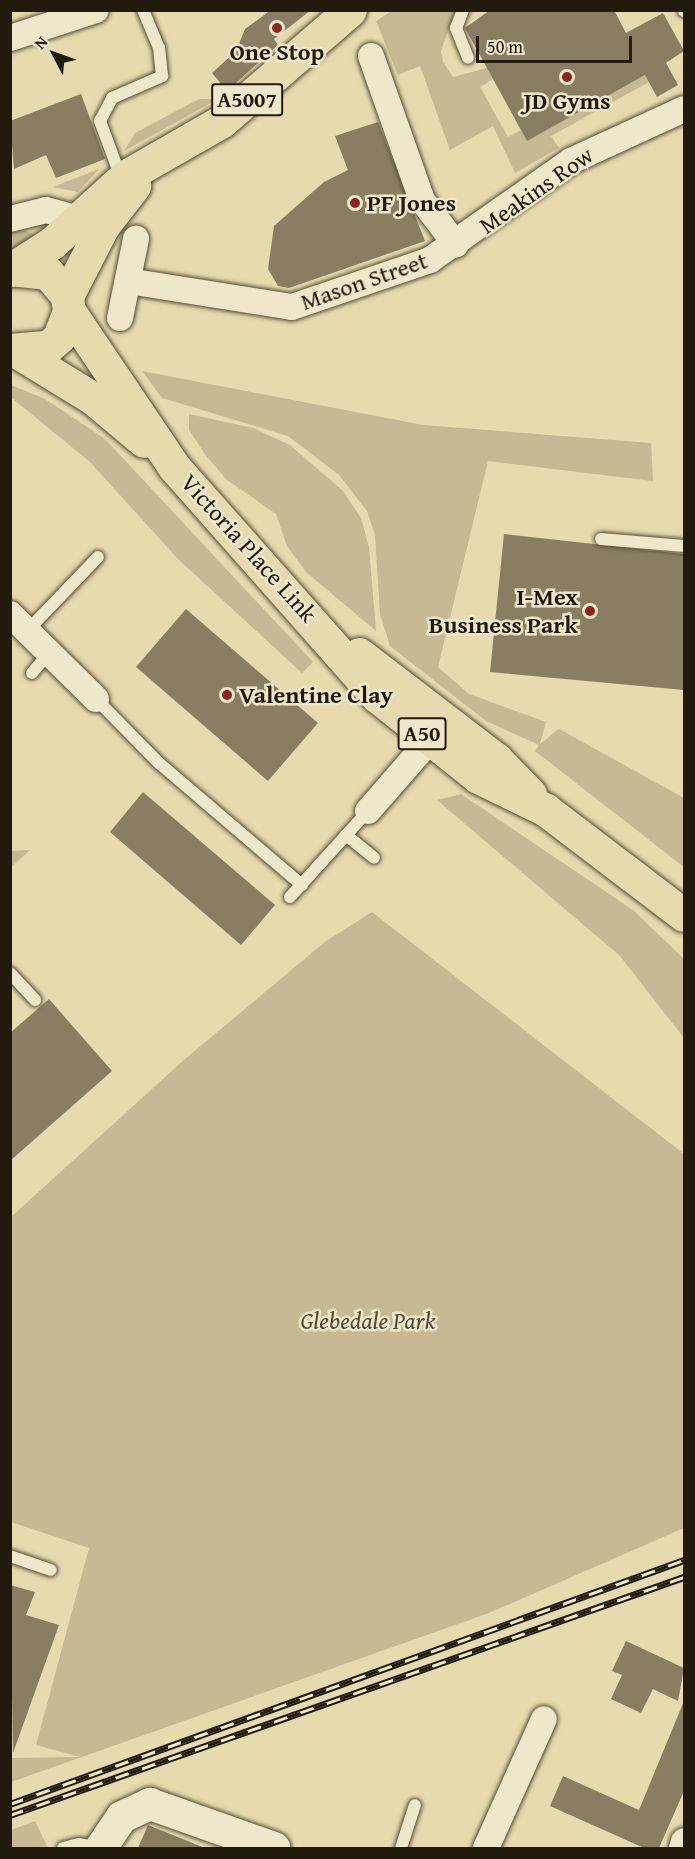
<!DOCTYPE html>
<html>
<head>
<meta charset="utf-8">
<style>
	body { margin:0 }
	#map { position:relative; width:695px; height:1859px; overflow:hidden; background:#e7daae; font-family:"Gentium Book Plus",serif }
	div>[style] { position:absolute }
	.green>* { inset:0; background:#c6b993 }
	.building>* { inset:0; background:#897e61 }
	.roads { filter:drop-shadow(0 0 2px #544a36) drop-shadow(0 0 2px #544a36) }
	.service>* { height:12px; margin:-6px; padding:0 6px; transform-origin:6px; border-radius:6px; background:#efe7ca }
	.minor>* { height:26px; margin:-13px; padding:0 13px; transform-origin:13px; border-radius:13px; background:#efe7ca }
	.tertiary>* { height:32px; margin:-16px; padding:0 16px; transform-origin:16px; border-radius:16px; background:#efe7ca }
	.primary>* { height:33px; margin:-16.5px; padding:0 16.5px; transform-origin:16.5px; border-radius:16.5px; background:#e7daae }
	.rail>* { height:7px; margin-top:-3.5px; transform-origin:0; background:repeating-linear-gradient(90deg,#efe7ca 0 14px,#231a0e 0 28px); box-sizing:border-box; border-block:2px solid #231a0e }
	.dots>* { width:16px; height:16px; translate:-50% -50%; box-sizing:border-box; border:3px solid #efe7ca; border-radius:50% }
	span { translate:-50% -50%; white-space:nowrap; text-align:center; line-height:1.15; -webkit-text-stroke:5px #efe7ca; paint-order:stroke }
	.shield-label span { padding:2px 4px; background:#efe7ca; border:2px solid; border-radius:4px; -webkit-text-stroke-width:0 }
	.shield-label { font-size:22px; color:#231a0e; font-weight:700 }
	.poi-label { font-size:24px; color:#231a0e; font-weight:700 }
	.left { translate:0 -50%; text-align:left }
	.right { translate:-100% -50%; text-align:right }
	.street-label { font-size:24px; color:#231a0e }
	.park-label { font-size:24px; color:#544a36; font-style:italic }
	.frame { position:absolute; inset:0; border:12px solid #231a0e; pointer-events:none }
	.north { position:absolute; left:24px; top:24px; width:60px; height:60px; -webkit-text-stroke:4px #efe7ca; paint-order:stroke; rotate:311deg; font-size:16px; font-weight:700; line-height:24px; text-align:center; color:#231a0e }
	.north::after { content:''; display:block; margin:auto; width:21px; height:27px; background:#231a0e; clip-path:polygon(50% 0,100% 100%,50% 72%,0 100%) }
	.scale { position:absolute; left:476px; top:36px; width:156px; height:27px; box-sizing:border-box; border:3px solid #231a0e; border-top:0; padding-left:8px; font-size:18px; line-height:21px; white-space:nowrap; color:#231a0e; -webkit-text-stroke:4px #efe7ca; paint-order:stroke }
</style>
</head>
<body>
<div id="map">
	<div class="green">
		<i style="clip-path:polygon(392px 11px,455px 11px,441px 51px,443px 62px,453px 77px,487px 68px,493px 79px,480px 87px,508px 137px,521px 130px,527px 140px,645px 75px,649px 82px,551px 136px,559px 148px,515px 173px,493px 126px,450px 150px,420px 66px,398px 75px,376px 21px)"></i>
		<i style="clip-path:polygon(199px 99px,218px 99px,124px 151px,135px 133px)"></i>
		<i style="clip-path:polygon(99px 169px,78px 192px,53px 187px)"></i>
		<i style="clip-path:polygon(19px 228px,44px 239px,11px 256px,11px 232px)"></i>
		<i style="clip-path:polygon(142px 371px,423px 425px,651px 443px,653px 481px,488px 461px,438px 667px,469px 694px,546px 722px,540px 744px,559px 729px,684px 798px,684px 867px,535px 751px,539px 745px,486px 721px,390px 646px,380px 614px,375px 535px,367px 511px,339px 475px,288px 436px,162px 398px)"></i>
		<i style="clip-path:polygon(11px 385px,45px 399px,105px 439px,313px 662px,302px 673px,178px 559px,90px 462px,12px 398px)"></i>
		<i style="clip-path:polygon(189px 414px,253px 428px,290px 445px,343px 491px,361px 518px,369px 547px,376px 631px,306px 572px,287px 546px,276px 514px,227px 480px,207px 457px,189px 430px)"></i>
		<i style="clip-path:polygon(461px 794px,633px 910px,684px 959px,684px 1038px,620px 956px,437px 800px)"></i>
		<i style="clip-path:polygon(30px 850px,16px 863px,11px 867px,11px 851px)"></i>
		<i style="clip-path:polygon(372px 912px,684px 1154px,684px 1528px,489px 1613px,11px 1782px,11px 1758px,80px 1757px,36px 1745px,89px 1548px,11px 1522px,11px 1217px,185px 1059px,326px 941px)"></i>
		<i style="clip-path:polygon(35px 1821px,48px 1848px,11px 1848px,11px 1830px)"></i>
	</div>
	<div class="building">
		<i style="clip-path:polygon(271px 10px,311px 10px,274px 39px,278px 45px,227px 91px,212px 73px,236px 51px,245px 29px)"></i>
		<i style="clip-path:polygon(490px 10px,614px 10px,626px 33px,663px 13px,684px 51px,666px 63px,678px 85px,657px 97px,645px 75px,527px 141px,465px 28px)"></i>
		<i style="clip-path:polygon(81px 94px,105px 159px,56px 178px,46px 155px,14px 169px,10px 121px)"></i>
		<i style="clip-path:polygon(378px 122px,425px 241px,289px 288px,278px 286px,268px 269px,274px 226px,324px 182px,348px 170px,335px 136px)"></i>
		<i style="clip-path:polygon(504px 534px,684px 554px,684px 690px,490px 672px)"></i>
		<i style="clip-path:polygon(186px 609px,318px 723px,268px 781px,136px 667px)"></i>
		<i style="clip-path:polygon(143px 792px,275px 905px,241px 945px,110px 832px)"></i>
		<i style="clip-path:polygon(49px 999px,112px 1071px,10px 1161px,10px 1033px)"></i>
		<i style="clip-path:polygon(10px 1585px,35px 1592px,26px 1615px,59px 1625px,13px 1753px)"></i>
		<i style="clip-path:polygon(626px 1641px,684px 1668px,678px 1701px,653px 1689px,641px 1713px,611px 1699px,622px 1675px,612px 1671px)"></i>
		<i style="clip-path:polygon(684px 1701px,684px 1791px,659px 1848px,644px 1848px,550px 1806px,563px 1776px,639px 1810px)"></i>
		<i style="clip-path:polygon(148px 1825px,205px 1848px,138px 1848px)"></i>
	</div>
	<div class="roads">
		<div class="service">
			<i style="left:463px;top:10px;width:19px;rotate:111deg"></i>
			<i style="left:456px;top:28px;width:32px;rotate:68deg"></i>
			<i style="left:684px;top:10px;width:1px;rotate:90deg"></i>
			<i style="left:121px;top:178px;width:61px;rotate:-110.2deg"></i>
			<i style="left:100px;top:121px;width:26px;rotate:-62deg"></i>
			<i style="left:112px;top:98px;width:55px;rotate:-23.7deg"></i>
			<i style="left:162px;top:76px;width:28px;rotate:-96deg"></i>
			<i style="left:159px;top:48px;width:41px;rotate:-112.8deg"></i>
			<i style="left:601px;top:539px;width:83px;rotate:4.8deg"></i>
			<i style="left:28px;top:630px;width:101px;rotate:-46.2deg"></i>
			<i style="left:32px;top:673px;width:26px;rotate:-50deg"></i>
			<i style="left:96px;top:699px;width:90px;rotate:45.5deg"></i>
			<i style="left:159px;top:763px;width:188px;rotate:40.5deg"></i>
			<i style="left:346px;top:835px;width:36px;rotate:39deg"></i>
			<i style="left:290px;top:897px;width:116px;rotate:-47.8deg"></i>
			<i style="left:10px;top:973px;width:37px;rotate:47deg"></i>
			<i style="left:10px;top:1556px;width:43px;rotate:18.9deg"></i>
			<i style="left:63px;top:1848px;width:16px;rotate:-14deg"></i>
			<i style="left:79px;top:1844px;width:20px;rotate:11deg"></i>
			<i style="left:401px;top:1848px;width:45px;rotate:-72deg"></i>
		</div>
		<div class="minor">
			<i style="left:10px;top:38px;width:90px;rotate:-18deg"></i>
			<i style="left:371px;top:56px;width:153px;rotate:70.5deg"></i>
			<i style="left:422px;top:200px;width:56px;rotate:52.9deg"></i>
			<i style="left:10px;top:219px;width:37px;rotate:-14deg"></i>
			<i style="left:46px;top:210px;width:31px;rotate:15deg"></i>
			<i style="left:128px;top:281px;width:166px;rotate:9deg"></i>
			<i style="left:292px;top:307px;width:146px;rotate:-18.8deg"></i>
			<i style="left:430px;top:260px;width:172px;rotate:-35.1deg"></i>
			<i style="left:571px;top:161px;width:124px;rotate:-24.7deg"></i>
			<i style="left:120px;top:318px;width:81px;rotate:-78.6deg"></i>
			<i style="left:10px;top:614px;width:121px;rotate:44.7deg"></i>
			<i style="left:368px;top:811px;width:94px;rotate:-48.9deg"></i>
			<i style="left:486px;top:1848px;width:141px;rotate:-65.8deg"></i>
			<i style="left:682px;top:1848px;width:7px;rotate:-74deg"></i>
		</div>
		<div class="tertiary">
			<i style="left:101px;top:1848px;width:37px;rotate:-56deg"></i>
			<i style="left:122px;top:1817px;width:31px;rotate:-25deg"></i>
			<i style="left:150px;top:1804px;width:132px;rotate:19.5deg"></i>
		</div>
		<div class="primary">
			<i style="left:10px;top:270px;width:50px;rotate:-32.7deg"></i>
			<i style="left:52px;top:243px;width:100px;rotate:-42.2deg"></i>
			<i style="left:126px;top:176px;width:111px;rotate:-29.8deg"></i>
			<i style="left:222px;top:121px;width:169px;rotate:-40.9deg"></i>
			<i style="left:67px;top:296px;width:79px;rotate:-62.8deg"></i>
			<i style="left:103px;top:226px;width:51px;rotate:-52.2deg"></i>
			<i style="left:69px;top:311px;width:189px;rotate:56deg"></i>
			<i style="left:175px;top:468px;width:305px;rotate:48.5deg"></i>
			<i style="left:377px;top:696px;width:129px;rotate:38.7deg"></i>
			<i style="left:478px;top:777px;width:76px;rotate:25.9deg"></i>
			<i style="left:546px;top:810px;width:173px;rotate:37.3deg"></i>
			<i style="left:10px;top:350px;width:38px;rotate:-5deg"></i>
			<i style="left:48px;top:347px;width:15px;rotate:-42deg"></i>
			<i style="left:59px;top:337px;width:28px;rotate:-69deg"></i>
			<i style="left:69px;top:311px;width:15px;rotate:-98deg"></i>
			<i style="left:67px;top:296px;width:30px;rotate:-130deg"></i>
			<i style="left:48px;top:273px;width:36px;rotate:-174deg"></i>
			<i style="left:19px;top:353px;width:88px;rotate:31.5deg"></i>
			<i style="left:94px;top:399px;width:65px;rotate:40deg"></i>
			<i style="left:359px;top:654px;width:173px;rotate:37.5deg"></i>
			<i style="left:496px;top:759px;width:49px;rotate:45.8deg"></i>
		</div>
	</div>
	<div class="rail">
		<i style="left:10px;top:1804px;width:717px;rotate:-19.9deg"></i>
		<i style="left:10px;top:1815px;width:715px;rotate:-19.45deg"></i>
	</div>
	<div class="dots">
		<i style="left:277px;top:28px;background:#8f2418"></i>
		<i style="left:567px;top:77px;background:#8f2418"></i>
		<i style="left:355px;top:203px;background:#8f2418"></i>
		<i style="left:590px;top:611px;background:#8f2418"></i>
		<i style="left:227px;top:695px;background:#8f2418"></i>
	</div>
	<div class="shield-label">
		<span style="left:247px;top:100px">A5007</span>
		<span style="left:422px;top:734px">A50</span>
	</div>
	<div class="poi-label">
		<span style="left:277px;top:52px">One Stop</span>
		<span style="left:567px;top:101px">JD Gyms</span>
		<span class="left" style="left:367px;top:203px">PF Jones</span>
		<span class="right" style="left:578px;top:611px">I-Mex<br>Business Park</span>
		<span class="left" style="left:239px;top:695px">Valentine Clay</span>
	</div>
	<div class="street-label">
		<span style="left:536px;top:190px;rotate:-35deg">Meakins Row</span>
		<span style="left:364px;top:281px;rotate:-19deg">Mason Street</span>
		<span style="left:249px;top:548px;rotate:48deg">Victoria Place Link</span>
	</div>
	<div class="park-label">
		<span style="left:368px;top:1321px">Glebedale Park</span>
	</div>
	<div class="frame"></div>
	<div class="north">N</div>
	<div class="scale">50 m</div>
</div>
</body>
</html>
